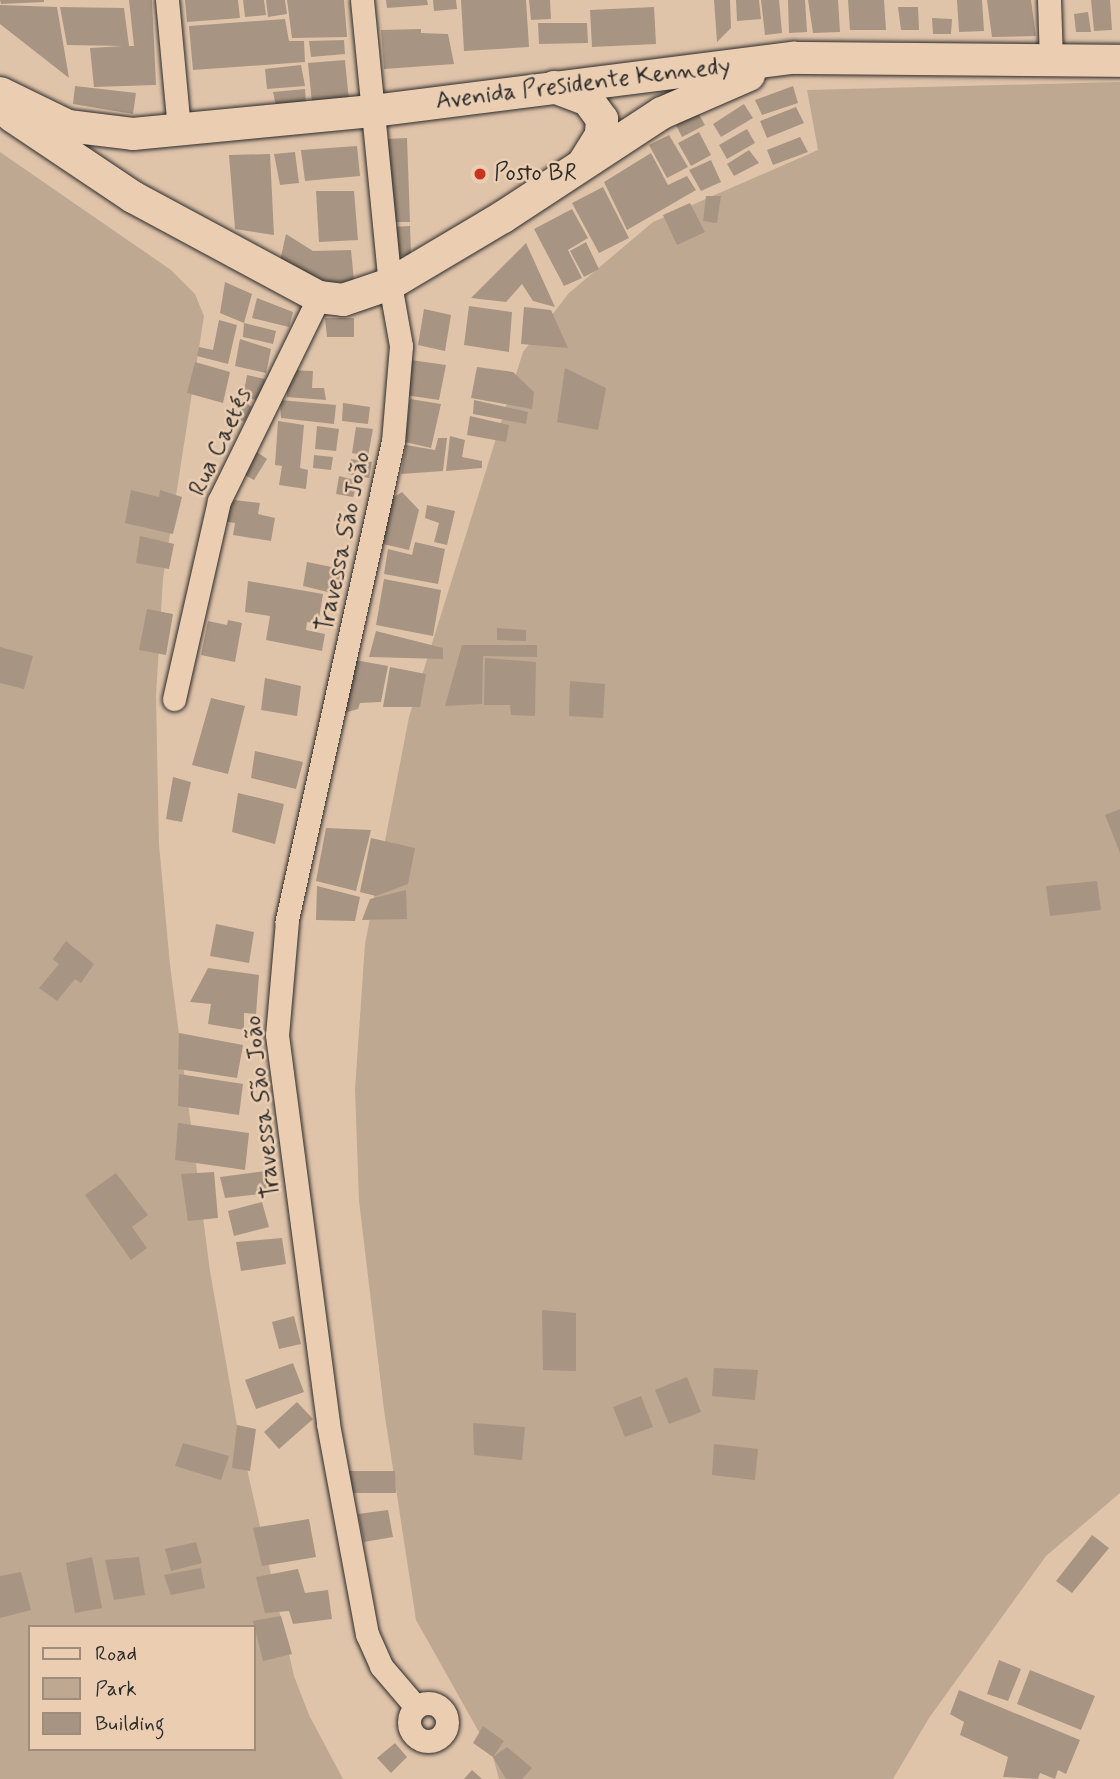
<!DOCTYPE html>
<html>
<head>
<meta charset="utf-8">
<style>
	body { margin:0 }
	#map { position:relative; width:1120px; height:1779px; overflow:hidden; background:#e0c4aa; font-family:Mynerve,sans-serif }
	div>[style] { position:absolute }
	.green>* { inset:0; background:#bea892 }
	.building>* { inset:0; background:#a89482 }
	.roads { filter:drop-shadow(0 0 2px #2b2b2b) drop-shadow(0 0 2px #2b2b2b) }
	.minor>* { height:23px; margin:-11.5px; padding:0 11.5px; transform-origin:11.5px; border-radius:11.5px; background:#ebceb2 }
	.minor>.ring { margin:-11.5px; padding:0; box-sizing:content-box; background:none; border:23px solid #ebceb2; border-radius:50% }
	.secondary>* { height:32px; margin:-16px; padding:0 16px; transform-origin:16px; border-radius:16px; background:#ebceb2 }
	.dots>* { width:19px; height:19px; translate:-50% -50%; box-sizing:border-box; border:4px solid #ebceb2; border-radius:50% }
	span { translate:-50% -50%; white-space:nowrap; text-align:center; line-height:1.15; -webkit-text-stroke:5px #ebceb2; paint-order:stroke }
	.street-label { font-size:24px; color:#2b2b2b }
	.poi-label { font-size:24px; color:#2b2b2b }
	.left { translate:0 -50%; text-align:left }
	.legend { position:absolute; left:28px; top:1625px; width:228px; height:126px; box-sizing:border-box; background:#ebceb2; border:2px solid #9e8d7c; margin:0; padding:9px 12px; list-style:none; font-size:21px; color:#2b2b2b }
	.legend li { display:flex; align-items:center; gap:14px; height:35px }
	.legend b { width:35px; border:2px solid #9e8d7c }
</style>
</head>
<body>
<div id="map">
	<div class="green">
		<i style="clip-path:polygon(1120px 82px,1120px 1493px,1046px 1556px,929px 1718px,893px 1779px,499px 1779px,493px 1757px,416px 1620px,384px 1410px,359px 1201px,355px 1089px,365px 944px,409px 717px,523px 352px,569px 293px,653px 222px,818px 150px,807px 90px)"></i>
		<i style="clip-path:polygon(evenodd,0 152px,171px 270px,195px 294px,204px 316px,163px 579px,156px 696px,159px 844px,170px 965px,210px 1271px,237px 1425px,294px 1676px,309px 1715px,343px 1779px,0 1779px,0 152px,30px 1627px,254px 1627px,254px 1749px,30px 1749px,30px 1627px)"></i>
	</div>
	<div class="building">
		<i style="clip-path:polygon(0 0,44px 0,44px 2px,1px 4px)"></i>
		<i style="clip-path:polygon(129px 0,152px 0,156px 85px,94px 87px,90px 48px,123px 46px,67px 45px,60px 7px,124px 8px,129px 46px,134px 46px)"></i>
		<i style="clip-path:polygon(185px 0,238px 0,240px 18px,187px 22px)"></i>
		<i style="clip-path:polygon(243px 0,264px 0,266px 15px,245px 17px)"></i>
		<i style="clip-path:polygon(266px 0,285px 0,287px 14px,268px 17px)"></i>
		<i style="clip-path:polygon(287px 0,344px 0,347px 37px,292px 38px)"></i>
		<i style="clip-path:polygon(386px 0,427px 0,428px 5px,387px 8px)"></i>
		<i style="clip-path:polygon(433px 0,456px 0,457px 9px,434px 11px)"></i>
		<i style="clip-path:polygon(461px 0,526px 0,529px 47px,464px 51px)"></i>
		<i style="clip-path:polygon(529px 0,550px 0,551px 19px,531px 20px)"></i>
		<i style="clip-path:polygon(714px 0,730px 0,731px 28px,717px 42px)"></i>
		<i style="clip-path:polygon(736px 0,759px 0,761px 19px,737px 21px)"></i>
		<i style="clip-path:polygon(761px 0,779px 0,782px 33px,765px 35px)"></i>
		<i style="clip-path:polygon(788px 0,805px 0,807px 32px,789px 33px)"></i>
		<i style="clip-path:polygon(808px 0,838px 0,840px 32px,813px 33px)"></i>
		<i style="clip-path:polygon(848px 0,884px 0,886px 30px,850px 30px)"></i>
		<i style="clip-path:polygon(957px 0,982px 0,984px 31px,959px 32px)"></i>
		<i style="clip-path:polygon(987px 0,1031px 0,1036px 36px,992px 37px)"></i>
		<i style="clip-path:polygon(1091px 0,1110px 0,1112px 30px,1094px 31px)"></i>
		<i style="clip-path:polygon(0 5px,57px 7px,69px 78px,0 24px)"></i>
		<i style="clip-path:polygon(654px 7px,656px 44px,592px 47px,590px 10px)"></i>
		<i style="clip-path:polygon(898px 7px,918px 7px,919px 30px,901px 30px)"></i>
		<i style="clip-path:polygon(1088px 12px,1091px 32px,1076px 32px,1074px 14px)"></i>
		<i style="clip-path:polygon(932px 18px,952px 19px,951px 34px,933px 34px)"></i>
		<i style="clip-path:polygon(285px 19px,289px 41px,304px 41px,305px 62px,193px 70px,189px 26px)"></i>
		<i style="clip-path:polygon(538px 23px,587px 23px,588px 43px,539px 44px)"></i>
		<i style="clip-path:polygon(421px 29px,421px 33px,448px 34px,454px 64px,384px 69px,381px 30px)"></i>
		<i style="clip-path:polygon(344px 40px,345px 54px,311px 57px,309px 41px)"></i>
		<i style="clip-path:polygon(345px 60px,349px 101px,312px 103px,308px 63px)"></i>
		<i style="clip-path:polygon(301px 65px,305px 86px,267px 89px,265px 69px)"></i>
		<i style="clip-path:polygon(75px 86px,136px 93px,133px 114px,73px 104px)"></i>
		<i style="clip-path:polygon(793px 86px,798px 103px,762px 115px,755px 100px)"></i>
		<i style="clip-path:polygon(305px 89px,306px 103px,276px 106px,273px 92px)"></i>
		<i style="clip-path:polygon(744px 104px,753px 118px,721px 137px,713px 124px)"></i>
		<i style="clip-path:polygon(796px 107px,804px 123px,767px 138px,760px 121px)"></i>
		<i style="clip-path:polygon(698px 113px,705px 125px,682px 137px,676px 125px)"></i>
		<i style="clip-path:polygon(747px 129px,755px 143px,727px 159px,719px 145px)"></i>
		<i style="clip-path:polygon(699px 132px,711px 155px,691px 166px,678px 143px)"></i>
		<i style="clip-path:polygon(669px 135px,688px 167px,667px 178px,649px 145px)"></i>
		<i style="clip-path:polygon(800px 137px,808px 152px,773px 165px,767px 150px)"></i>
		<i style="clip-path:polygon(407px 138px,410px 222px,389px 222px,386px 139px)"></i>
		<i style="clip-path:polygon(357px 146px,360px 176px,305px 181px,301px 150px)"></i>
		<i style="clip-path:polygon(749px 150px,759px 163px,734px 176px,727px 164px)"></i>
		<i style="clip-path:polygon(295px 152px,299px 183px,280px 185px,274px 154px)"></i>
		<i style="clip-path:polygon(651px 153px,668px 185px,687px 176px,696px 190px,627px 230px,604px 182px)"></i>
		<i style="clip-path:polygon(270px 154px,274px 235px,235px 229px,229px 155px)"></i>
		<i style="clip-path:polygon(711px 160px,721px 182px,701px 191px,689px 170px)"></i>
		<i style="clip-path:polygon(603px 187px,629px 238px,599px 253px,572px 203px)"></i>
		<i style="clip-path:polygon(316px 191px,354px 191px,358px 240px,319px 242px)"></i>
		<i style="clip-path:polygon(706px 196px,721px 196px,717px 223px,703px 221px)"></i>
		<i style="clip-path:polygon(690px 203px,705px 232px,677px 245px,663px 215px)"></i>
		<i style="clip-path:polygon(572px 209px,588px 238px,568px 250px,582px 278px,564px 286px,534px 229px)"></i>
		<i style="clip-path:polygon(410px 226px,411px 255px,395px 256px,391px 227px)"></i>
		<i style="clip-path:polygon(286px 234px,313px 251px,351px 250px,354px 281px,313px 285px,280px 261px)"></i>
		<i style="clip-path:polygon(586px 242px,599px 269px,584px 277px,570px 251px)"></i>
		<i style="clip-path:polygon(526px 243px,555px 307px,533px 301px,522px 284px,506px 302px,471px 298px)"></i>
		<i style="clip-path:polygon(225px 282px,252px 294px,244px 323px,220px 313px)"></i>
		<i style="clip-path:polygon(257px 298px,293px 312px,289px 327px,252px 318px)"></i>
		<i style="clip-path:polygon(469px 306px,512px 312px,509px 352px,464px 345px)"></i>
		<i style="clip-path:polygon(524px 307px,551px 310px,568px 348px,521px 344px)"></i>
		<i style="clip-path:polygon(424px 309px,451px 315px,445px 351px,418px 345px)"></i>
		<i style="clip-path:polygon(325px 318px,354px 318px,354px 337px,327px 337px)"></i>
		<i style="clip-path:polygon(219px 320px,237px 325px,228px 364px,197px 356px,199px 347px,213px 350px)"></i>
		<i style="clip-path:polygon(244px 323px,276px 331px,273px 344px,243px 337px)"></i>
		<i style="clip-path:polygon(240px 339px,271px 349px,266px 373px,235px 366px)"></i>
		<i style="clip-path:polygon(411px 360px,446px 365px,439px 400px,405px 395px)"></i>
		<i style="clip-path:polygon(195px 362px,230px 372px,223px 403px,187px 393px)"></i>
		<i style="clip-path:polygon(477px 367px,513px 372px,534px 392px,532px 409px,471px 398px)"></i>
		<i style="clip-path:polygon(565px 368px,606px 388px,598px 430px,557px 422px)"></i>
		<i style="clip-path:polygon(287px 370px,313px 371px,312px 388px,324px 388px,326px 400px,287px 397px)"></i>
		<i style="clip-path:polygon(247px 375px,265px 379px,260px 401px,243px 397px)"></i>
		<i style="clip-path:polygon(237px 398px,252px 407px,244px 422px,229px 413px)"></i>
		<i style="clip-path:polygon(410px 399px,441px 404px,431px 448px,405px 442px)"></i>
		<i style="clip-path:polygon(280px 400px,336px 405px,334px 424px,281px 418px)"></i>
		<i style="clip-path:polygon(474px 400px,528px 412px,526px 424px,473px 414px)"></i>
		<i style="clip-path:polygon(343px 403px,370px 407px,368px 424px,342px 421px)"></i>
		<i style="clip-path:polygon(470px 416px,509px 425px,506px 442px,467px 435px)"></i>
		<i style="clip-path:polygon(278px 421px,304px 425px,300px 468px,308px 470px,306px 489px,279px 485px,282px 466px,275px 465px)"></i>
		<i style="clip-path:polygon(317px 426px,339px 429px,336px 451px,315px 449px)"></i>
		<i style="clip-path:polygon(356px 427px,373px 429px,368px 456px,352px 453px)"></i>
		<i style="clip-path:polygon(450px 436px,465px 440px,462px 457px,482px 461px,482px 468px,446px 471px)"></i>
		<i style="clip-path:polygon(438px 438px,447px 438px,443px 471px,401px 474px,406px 445px,435px 450px)"></i>
		<i style="clip-path:polygon(254px 450px,267px 459px,254px 480px,241px 473px)"></i>
		<i style="clip-path:polygon(314px 455px,333px 457px,331px 470px,313px 468px)"></i>
		<i style="clip-path:polygon(351px 459px,372px 462px,369px 478px,348px 474px)"></i>
		<i style="clip-path:polygon(339px 476px,358px 481px,353px 497px,336px 494px)"></i>
		<i style="clip-path:polygon(131px 490px,159px 497px,160px 490px,182px 497px,173px 534px,125px 523px)"></i>
		<i style="clip-path:polygon(402px 492px,419px 510px,409px 550px,383px 544px,388px 501px)"></i>
		<i style="clip-path:polygon(225px 499px,260px 503px,258px 514px,275px 518px,271px 541px,233px 535px,235px 523px,222px 521px)"></i>
		<i style="clip-path:polygon(427px 505px,455px 511px,447px 545px,434px 542px,439px 523px,425px 518px)"></i>
		<i style="clip-path:polygon(140px 536px,174px 544px,169px 569px,136px 563px)"></i>
		<i style="clip-path:polygon(415px 542px,445px 549px,438px 584px,384px 574px,388px 549px,412px 555px)"></i>
		<i style="clip-path:polygon(307px 562px,342px 569px,336px 594px,303px 586px)"></i>
		<i style="clip-path:polygon(384px 579px,441px 590px,433px 636px,376px 625px)"></i>
		<i style="clip-path:polygon(248px 581px,323px 594px,318px 624px,307px 622px,306px 630px,325px 634px,322px 651px,266px 640px,270px 616px,245px 612px)"></i>
		<i style="clip-path:polygon(147px 609px,173px 614px,166px 655px,139px 650px)"></i>
		<i style="clip-path:polygon(228px 620px,242px 623px,235px 662px,201px 655px,208px 621px,227px 625px)"></i>
		<i style="clip-path:polygon(497px 628px,526px 630px,526px 641px,497px 640px)"></i>
		<i style="clip-path:polygon(376px 631px,443px 648px,443px 659px,369px 657px)"></i>
		<i style="clip-path:polygon(462px 645px,537px 645px,537px 657px,483px 656px,482px 704px,445px 706px)"></i>
		<i style="clip-path:polygon(0 647px,33px 656px,24px 689px,0 683px)"></i>
		<i style="clip-path:polygon(485px 658px,536px 662px,535px 716px,511px 715px,510px 705px,484px 705px)"></i>
		<i style="clip-path:polygon(355px 660px,388px 666px,381px 702px,360px 703px,358px 709px,344px 713px)"></i>
		<i style="clip-path:polygon(390px 667px,426px 674px,420px 707px,383px 707px)"></i>
		<i style="clip-path:polygon(265px 678px,301px 686px,297px 716px,261px 710px)"></i>
		<i style="clip-path:polygon(570px 681px,605px 684px,603px 718px,569px 716px)"></i>
		<i style="clip-path:polygon(211px 698px,245px 706px,228px 774px,192px 765px)"></i>
		<i style="clip-path:polygon(255px 751px,303px 762px,296px 789px,251px 778px)"></i>
		<i style="clip-path:polygon(173px 777px,191px 782px,182px 822px,166px 819px)"></i>
		<i style="clip-path:polygon(238px 793px,284px 804px,275px 844px,232px 832px)"></i>
		<i style="clip-path:polygon(1120px 809px,1120px 853px,1105px 815px)"></i>
		<i style="clip-path:polygon(326px 828px,371px 830px,356px 891px,316px 881px)"></i>
		<i style="clip-path:polygon(371px 838px,415px 848px,408px 884px,376px 896px,360px 892px)"></i>
		<i style="clip-path:polygon(1097px 881px,1101px 910px,1050px 916px,1046px 886px)"></i>
		<i style="clip-path:polygon(317px 886px,360px 897px,355px 921px,316px 920px)"></i>
		<i style="clip-path:polygon(406px 890px,407px 919px,362px 920px,370px 899px)"></i>
		<i style="clip-path:polygon(216px 924px,254px 932px,249px 963px,210px 956px)"></i>
		<i style="clip-path:polygon(66px 941px,94px 964px,81px 983px,75px 979px,57px 1001px,39px 988px,59px 964px,53px 959px)"></i>
		<i style="clip-path:polygon(208px 968px,259px 975px,256px 1014px,244px 1013px,244px 1030px,208px 1024px,211px 1004px,190px 1002px)"></i>
		<i style="clip-path:polygon(179px 1033px,243px 1045px,237px 1078px,178px 1069px)"></i>
		<i style="clip-path:polygon(179px 1074px,243px 1084px,239px 1115px,178px 1106px)"></i>
		<i style="clip-path:polygon(178px 1123px,249px 1133px,245px 1170px,175px 1160px)"></i>
		<i style="clip-path:polygon(266px 1171px,269px 1193px,225px 1198px,220px 1177px)"></i>
		<i style="clip-path:polygon(214px 1172px,218px 1218px,188px 1221px,181px 1174px)"></i>
		<i style="clip-path:polygon(116px 1173px,148px 1215px,132px 1227px,147px 1248px,131px 1260px,85px 1195px)"></i>
		<i style="clip-path:polygon(262px 1202px,269px 1227px,234px 1236px,228px 1211px)"></i>
		<i style="clip-path:polygon(282px 1238px,286px 1264px,241px 1271px,236px 1242px)"></i>
		<i style="clip-path:polygon(542px 1310px,576px 1313px,576px 1371px,543px 1370px)"></i>
		<i style="clip-path:polygon(294px 1316px,301px 1344px,279px 1349px,272px 1322px)"></i>
		<i style="clip-path:polygon(293px 1363px,304px 1392px,256px 1409px,245px 1380px)"></i>
		<i style="clip-path:polygon(714px 1368px,758px 1370px,755px 1400px,712px 1396px)"></i>
		<i style="clip-path:polygon(687px 1377px,701px 1412px,669px 1424px,655px 1390px)"></i>
		<i style="clip-path:polygon(641px 1396px,653px 1427px,625px 1437px,613px 1407px)"></i>
		<i style="clip-path:polygon(297px 1402px,313px 1419px,279px 1449px,264px 1432px)"></i>
		<i style="clip-path:polygon(473px 1423px,525px 1427px,522px 1460px,474px 1455px)"></i>
		<i style="clip-path:polygon(237px 1425px,256px 1429px,250px 1471px,232px 1468px)"></i>
		<i style="clip-path:polygon(183px 1443px,229px 1456px,221px 1480px,175px 1466px)"></i>
		<i style="clip-path:polygon(714px 1444px,758px 1449px,755px 1480px,712px 1475px)"></i>
		<i style="clip-path:polygon(348px 1471px,395px 1471px,396px 1493px,349px 1493px)"></i>
		<i style="clip-path:polygon(388px 1510px,393px 1537px,364px 1542px,358px 1514px)"></i>
		<i style="clip-path:polygon(309px 1519px,316px 1557px,262px 1566px,253px 1528px)"></i>
		<i style="clip-path:polygon(1092px 1535px,1109px 1548px,1072px 1593px,1056px 1581px)"></i>
		<i style="clip-path:polygon(196px 1542px,202px 1563px,171px 1571px,165px 1549px)"></i>
		<i style="clip-path:polygon(92px 1557px,102px 1608px,75px 1613px,66px 1563px)"></i>
		<i style="clip-path:polygon(139px 1557px,145px 1595px,114px 1600px,105px 1560px)"></i>
		<i style="clip-path:polygon(201px 1568px,205px 1588px,171px 1595px,164px 1575px)"></i>
		<i style="clip-path:polygon(298px 1569px,305px 1593px,328px 1590px,332px 1619px,293px 1624px,289px 1611px,265px 1613px,256px 1577px)"></i>
		<i style="clip-path:polygon(21px 1572px,31px 1610px,0 1618px,0 1576px)"></i>
		<i style="clip-path:polygon(281px 1616px,292px 1654px,263px 1661px,253px 1621px)"></i>
		<i style="clip-path:polygon(999px 1660px,1021px 1669px,1008px 1701px,987px 1694px)"></i>
		<i style="clip-path:polygon(1030px 1670px,1095px 1696px,1081px 1730px,1017px 1704px)"></i>
		<i style="clip-path:polygon(959px 1690px,1080px 1740px,1066px 1774px,1058px 1770px,1055px 1779px,1040px 1773px,1038px 1779px,1003px 1777px,1008px 1757px,960px 1735px,964px 1722px,950px 1714px)"></i>
		<i style="clip-path:polygon(483px 1726px,504px 1741px,493px 1757px,473px 1743px)"></i>
		<i style="clip-path:polygon(395px 1743px,407px 1757px,391px 1773px,377px 1758px)"></i>
		<i style="clip-path:polygon(507px 1747px,532px 1768px,522px 1779px,506px 1779px,493px 1757px)"></i>
		<i style="clip-path:polygon(472px 1770px,482px 1779px,464px 1779px)"></i>
	</div>
	<div class="roads">
		<div class="minor">
			<i style="left:167px;top:0;width:131px;rotate:84.7deg"></i>
			<i style="left:362px;top:0;width:285px;rotate:84.4deg"></i>
			<i style="left:390px;top:284px;width:63px;rotate:79.9deg"></i>
			<i style="left:401px;top:346px;width:95px;rotate:94.8deg"></i>
			<i style="left:393px;top:441px;width:492px;rotate:102.5deg"></i>
			<i style="left:287px;top:921px;width:114px;rotate:95deg"></i>
			<i style="left:277px;top:1035px;width:392px;rotate:82.5deg"></i>
			<i style="left:328px;top:1424px;width:214px;rotate:79.5deg"></i>
			<i style="left:367px;top:1634px;width:35px;rotate:66deg"></i>
			<i style="left:381px;top:1666px;width:54px;rotate:49.5deg"></i>
			<i style="left:1049px;top:0;width:59px;rotate:88.1deg"></i>
			<i style="left:174px;top:699px;width:203px;rotate:-77.2deg"></i>
			<i style="left:219px;top:501px;width:227px;rotate:-63.9deg"></i>
			<i class="ring" style="left:409px;top:1703px;width:15px;height:15px"></i>
		</div>
		<div class="secondary">
			<i style="left:554px;top:87px;width:36px;rotate:21deg"></i>
			<i style="left:588px;top:100px;width:24px;rotate:54deg"></i>
			<i style="left:602px;top:119px;width:16px;rotate:94deg"></i>
			<i style="left:601px;top:135px;width:32px;rotate:122deg"></i>
			<i style="left:0;top:93px;width:76px;rotate:25.9deg"></i>
			<i style="left:68px;top:126px;width:65px;rotate:7deg"></i>
			<i style="left:133px;top:134px;width:240px;rotate:-5.5deg"></i>
			<i style="left:372px;top:111px;width:425px;rotate:-7.2deg"></i>
			<i style="left:794px;top:58px;width:326px;rotate:0.5deg"></i>
			<i style="left:12px;top:116px;width:146px;rotate:33.8deg"></i>
			<i style="left:133px;top:197px;width:211px;rotate:28.3deg"></i>
			<i style="left:319px;top:297px;width:24px;rotate:7deg"></i>
			<i style="left:343px;top:300px;width:50px;rotate:-18.8deg"></i>
			<i style="left:390px;top:284px;width:131px;rotate:-30.7deg"></i>
			<i style="left:503px;top:217px;width:190px;rotate:-33.2deg"></i>
			<i style="left:662px;top:113px;width:95px;rotate:-23.6deg"></i>
		</div>
	</div>
	<div class="dots">
		<i style="left:480px;top:174px;background:#c8321e"></i>
	</div>
	<div class="street-label">
		<span style="left:583px;top:84px;rotate:-7deg">Avenida Presidente Kennedy</span>
		<span style="left:221px;top:442px;rotate:-65deg">Rua Caetés</span>
		<span style="left:344px;top:542px;rotate:-78deg">Travessa São João</span>
		<span style="left:263px;top:1107px;rotate:-96deg">Travessa São João</span>
	</div>
	<div class="poi-label">
		<span class="left" style="left:494px;top:174px">Posto BR</span>
	</div>
	<ul class="legend">
	<li><b style="height:9px;background:#ebceb2"></b>Road</li>
	<li><b style="height:19px;background:#bea892"></b>Park</li>
	<li><b style="height:19px;background:#a89482"></b>Building</li>
	</ul>
</div>
</body>
</html>
